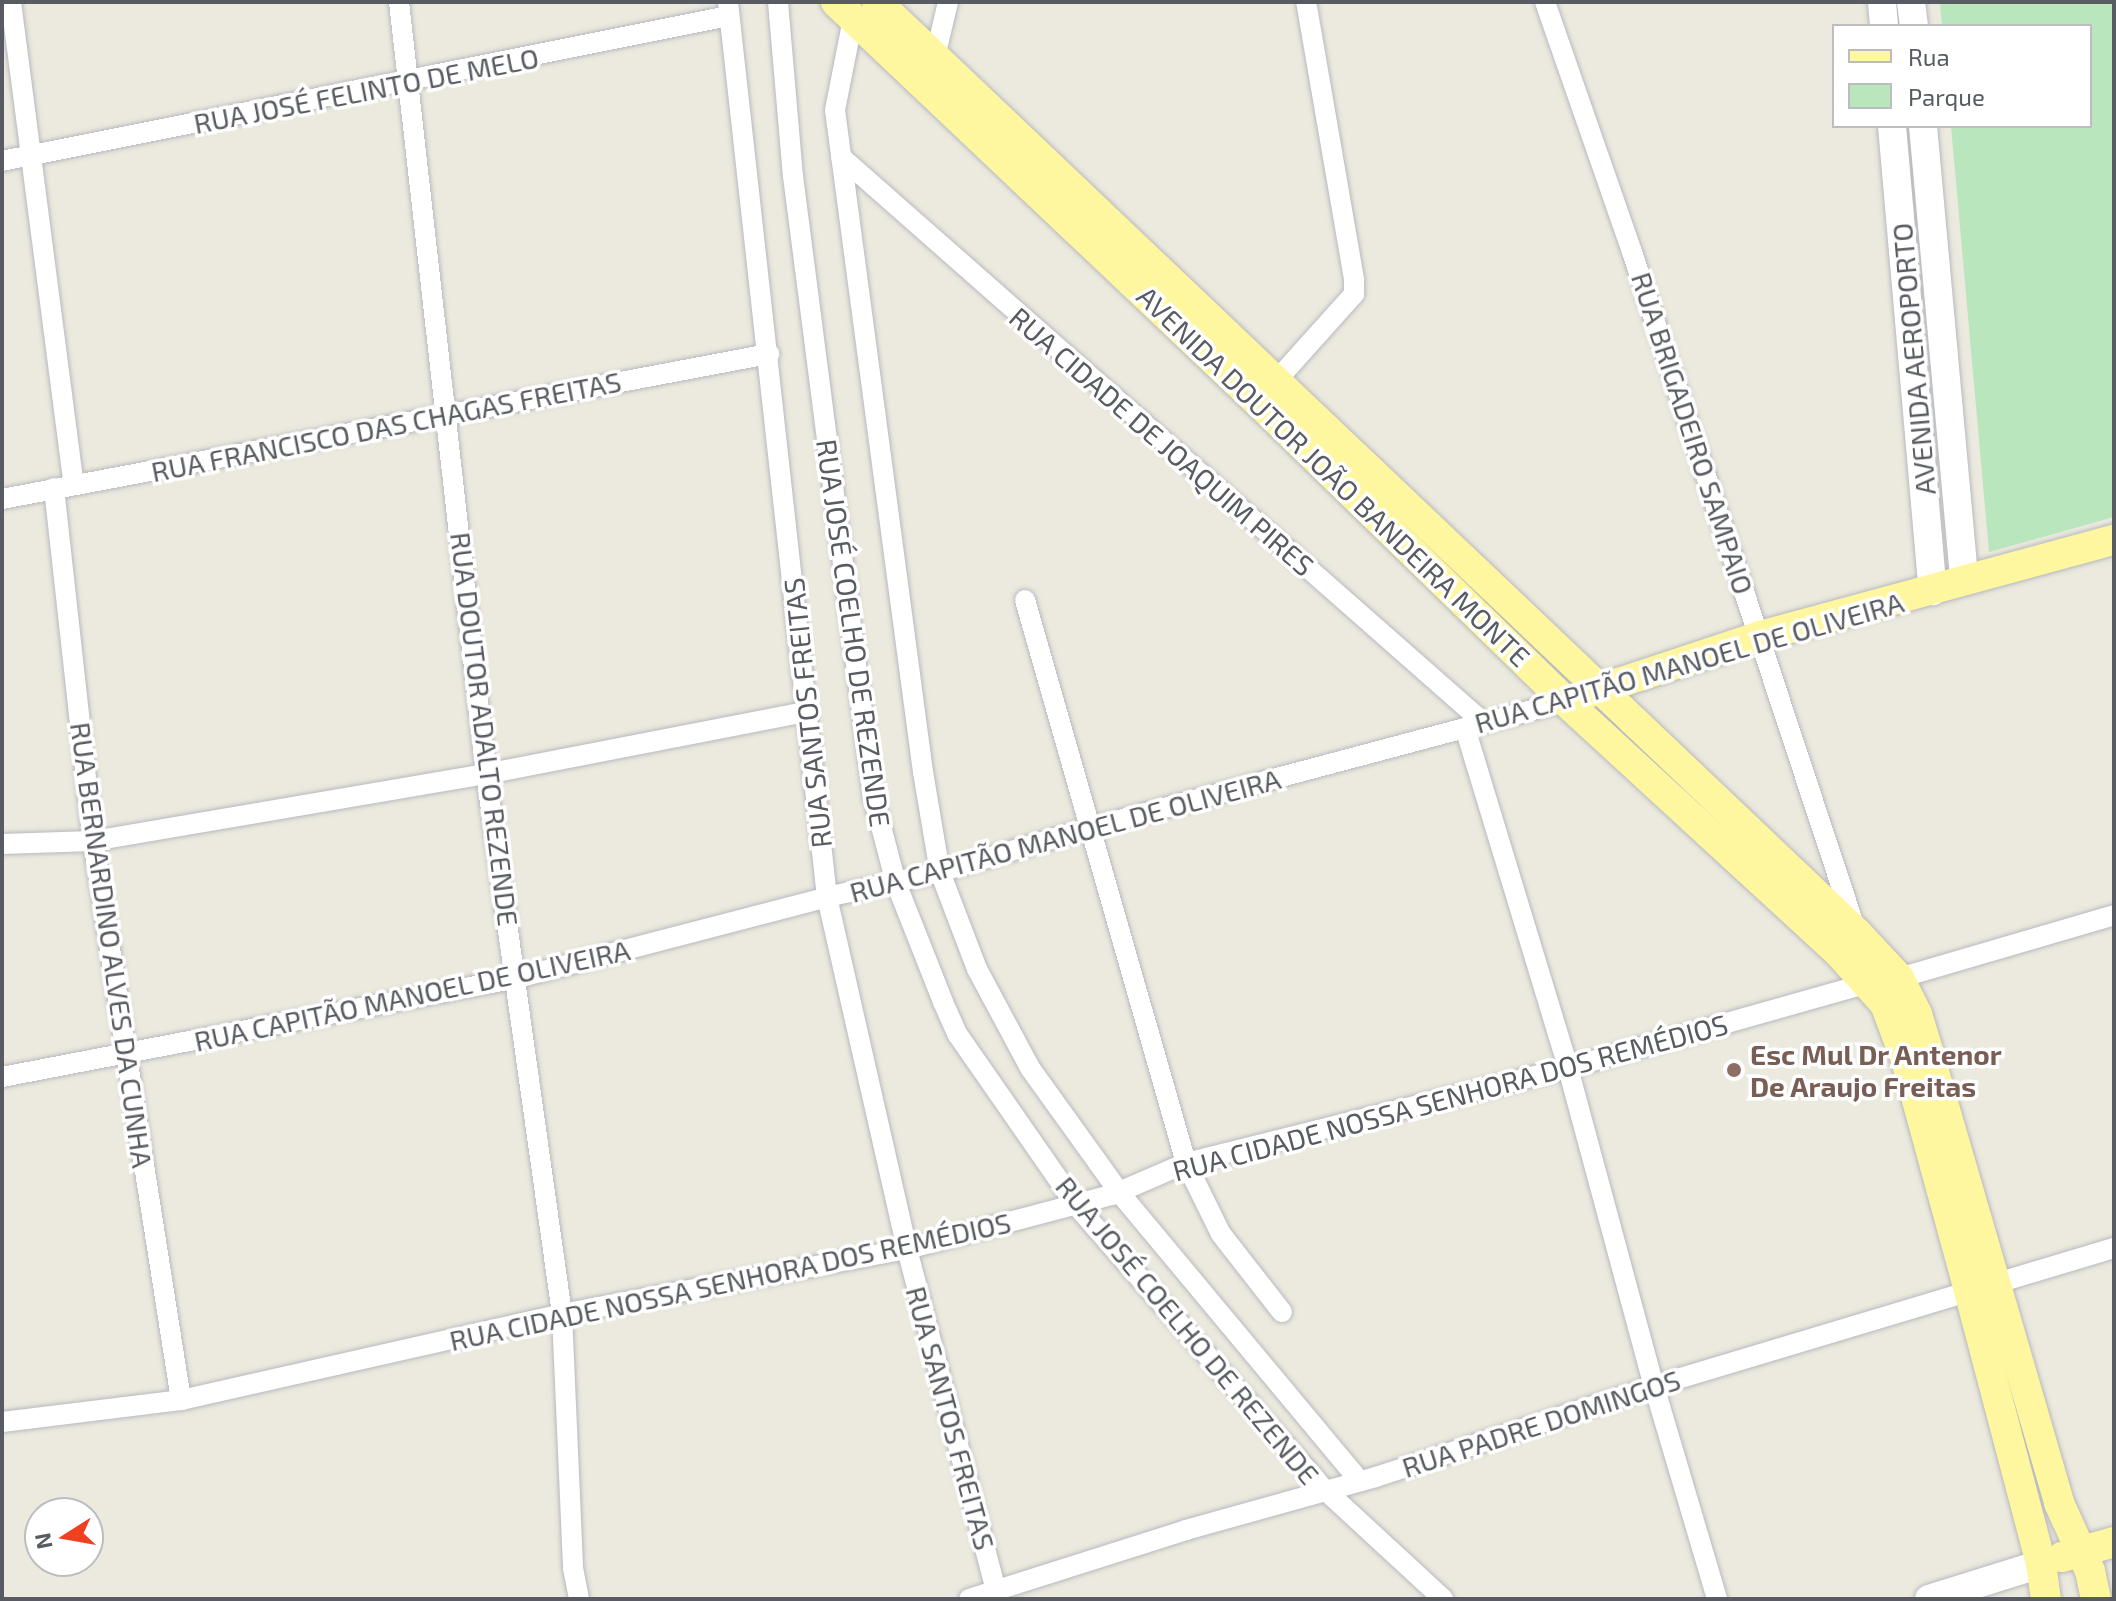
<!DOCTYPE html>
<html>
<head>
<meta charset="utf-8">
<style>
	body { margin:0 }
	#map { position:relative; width:2116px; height:1601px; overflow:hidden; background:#eceade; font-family:"Exo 2",sans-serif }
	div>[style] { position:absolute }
	.green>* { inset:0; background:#b9e6bc }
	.roads { filter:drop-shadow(0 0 2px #b7b9bf) drop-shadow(0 0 2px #b7b9bf) }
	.street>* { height:20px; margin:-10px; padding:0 10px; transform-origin:10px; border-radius:10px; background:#fff }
	.secondary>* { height:28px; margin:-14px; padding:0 14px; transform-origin:14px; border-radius:14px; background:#fff }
	.primary>* { height:30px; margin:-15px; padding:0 15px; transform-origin:15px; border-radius:15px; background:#fff7a0 }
	.dots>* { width:22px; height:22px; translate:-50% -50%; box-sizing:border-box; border:4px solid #fff; border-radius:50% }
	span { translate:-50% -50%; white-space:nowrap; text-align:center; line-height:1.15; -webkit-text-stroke:7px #fff; paint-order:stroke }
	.street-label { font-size:28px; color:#585b61 }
	.education-label { font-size:28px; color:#785e54; font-weight:700 }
	.left { translate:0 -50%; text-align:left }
	.frame { position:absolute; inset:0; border:4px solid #585b61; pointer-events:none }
	.legend { position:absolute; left:1832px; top:24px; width:260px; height:104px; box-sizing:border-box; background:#fff; border:2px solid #bcbdc0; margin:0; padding:10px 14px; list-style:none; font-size:24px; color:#585b61 }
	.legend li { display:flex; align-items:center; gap:16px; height:40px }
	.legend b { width:40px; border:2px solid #bcbdc0 }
	.north { position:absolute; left:24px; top:1497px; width:80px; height:80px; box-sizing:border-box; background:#fff; border:2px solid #bcbdc0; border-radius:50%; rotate:259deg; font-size:22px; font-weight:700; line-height:32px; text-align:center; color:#585b61 }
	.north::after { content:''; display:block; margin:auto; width:28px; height:36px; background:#f13f1f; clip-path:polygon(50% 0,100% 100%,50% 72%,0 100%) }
</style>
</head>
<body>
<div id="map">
	<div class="green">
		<i style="clip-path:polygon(1940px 2px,2114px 2px,2114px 517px,1989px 552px,1951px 126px,2090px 126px,2090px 26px,1942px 26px)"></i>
	</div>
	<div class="roads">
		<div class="street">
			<i style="left:11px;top:2px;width:487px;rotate:82.6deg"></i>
			<i style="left:399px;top:2px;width:777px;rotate:83.57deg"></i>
			<i style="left:486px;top:774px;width:545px;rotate:81.99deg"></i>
			<i style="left:562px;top:1314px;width:254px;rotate:87.5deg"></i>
			<i style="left:573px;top:1568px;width:32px;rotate:79deg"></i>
			<i style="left:728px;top:2px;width:900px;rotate:83.69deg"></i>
			<i style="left:827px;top:897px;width:361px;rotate:77.2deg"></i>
			<i style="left:907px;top:1249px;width:362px;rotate:75.4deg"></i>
			<i style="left:778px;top:2px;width:175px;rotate:85.1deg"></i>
			<i style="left:793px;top:176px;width:625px;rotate:82.65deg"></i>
			<i style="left:873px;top:796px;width:90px;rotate:75.2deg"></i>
			<i style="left:896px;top:883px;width:128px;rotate:68.4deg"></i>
			<i style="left:943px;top:1002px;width:36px;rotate:66deg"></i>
			<i style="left:958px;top:1035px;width:207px;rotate:55.2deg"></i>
			<i style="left:1076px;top:1205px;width:378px;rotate:48.9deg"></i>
			<i style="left:1325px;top:1490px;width:161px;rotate:42.7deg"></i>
			<i style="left:1545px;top:2px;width:265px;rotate:70.8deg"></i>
			<i style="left:1632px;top:252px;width:712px;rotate:71.74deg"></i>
			<i style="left:853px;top:19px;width:93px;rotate:101.2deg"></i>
			<i style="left:835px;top:110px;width:668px;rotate:82.43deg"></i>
			<i style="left:923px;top:772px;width:101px;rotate:80.4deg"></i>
			<i style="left:940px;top:872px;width:104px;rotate:69.1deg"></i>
			<i style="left:977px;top:969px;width:112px;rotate:61.8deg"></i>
			<i style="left:1030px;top:1068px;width:153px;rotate:54.3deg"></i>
			<i style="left:1119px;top:1192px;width:376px;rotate:50.2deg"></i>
			<i style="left:935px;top:57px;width:57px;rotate:-76.7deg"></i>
			<i style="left:841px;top:157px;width:857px;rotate:41.36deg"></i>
			<i style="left:2px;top:161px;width:741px;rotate:-11.28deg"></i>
			<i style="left:1276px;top:381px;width:117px;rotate:-48.1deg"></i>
			<i style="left:1354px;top:294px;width:15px;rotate:-90deg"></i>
			<i style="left:1354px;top:279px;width:281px;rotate:-99.8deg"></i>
			<i style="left:54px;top:488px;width:355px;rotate:83.7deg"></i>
			<i style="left:93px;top:841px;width:566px;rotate:81.05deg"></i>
			<i style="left:2px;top:499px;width:781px;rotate:-10.71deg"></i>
			<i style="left:1025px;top:600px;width:586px;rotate:74.04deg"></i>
			<i style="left:1186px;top:1163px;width:79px;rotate:63.8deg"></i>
			<i style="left:1221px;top:1234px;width:99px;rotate:52deg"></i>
			<i style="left:1465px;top:728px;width:355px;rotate:73.1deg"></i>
			<i style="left:1568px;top:1068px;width:329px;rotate:74.9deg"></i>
			<i style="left:1654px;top:1386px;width:222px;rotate:73.5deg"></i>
			<i style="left:2px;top:844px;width:91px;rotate:-1.9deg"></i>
			<i style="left:93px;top:841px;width:399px;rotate:-9.7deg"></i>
			<i style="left:486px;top:774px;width:325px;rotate:-11deg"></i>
			<i style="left:1899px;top:978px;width:224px;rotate:-16.3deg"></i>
			<i style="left:2px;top:1077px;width:524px;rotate:-10.88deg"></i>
			<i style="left:517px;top:978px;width:320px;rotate:-14.6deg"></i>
			<i style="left:827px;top:897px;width:116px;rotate:-12.5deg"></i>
			<i style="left:940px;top:872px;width:155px;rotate:-16.5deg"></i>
			<i style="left:1089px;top:828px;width:493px;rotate:-14.9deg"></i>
			<i style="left:2px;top:1422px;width:180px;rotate:-7deg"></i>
			<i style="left:181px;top:1400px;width:391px;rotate:-12.7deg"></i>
			<i style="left:562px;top:1314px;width:351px;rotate:-10.7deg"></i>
			<i style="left:907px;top:1249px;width:212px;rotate:-14.8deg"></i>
			<i style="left:1112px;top:1195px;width:81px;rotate:-23.4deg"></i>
			<i style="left:1186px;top:1163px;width:394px;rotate:-14deg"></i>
			<i style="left:1568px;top:1068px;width:309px;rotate:-15.8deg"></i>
			<i style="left:969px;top:1599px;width:228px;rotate:-17.6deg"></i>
			<i style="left:1186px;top:1530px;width:197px;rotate:-15.6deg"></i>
			<i style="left:1376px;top:1477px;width:293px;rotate:-18.1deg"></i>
			<i style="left:1654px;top:1386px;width:480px;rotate:-16.7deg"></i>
		</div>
		<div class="secondary">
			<i style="left:1882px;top:2px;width:24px;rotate:85deg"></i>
			<i style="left:1911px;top:2px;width:24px;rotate:83deg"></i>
			<i style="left:1892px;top:126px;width:467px;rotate:85deg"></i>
			<i style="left:1923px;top:126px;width:456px;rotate:84.8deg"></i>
			<i style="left:1929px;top:1599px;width:117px;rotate:-17.4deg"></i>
		</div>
		<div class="primary">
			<i style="left:836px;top:2px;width:583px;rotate:43.47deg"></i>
			<i style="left:1259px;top:403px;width:427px;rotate:44.2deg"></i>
			<i style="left:1565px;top:701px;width:371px;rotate:42.6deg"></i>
			<i style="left:1838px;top:952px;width:70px;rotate:47.9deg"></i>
			<i style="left:1885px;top:1004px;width:60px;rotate:69.4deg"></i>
			<i style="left:1906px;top:1060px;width:239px;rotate:74.7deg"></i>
			<i style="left:1969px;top:1291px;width:282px;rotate:75.2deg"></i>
			<i style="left:2041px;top:1564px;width:35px;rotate:82deg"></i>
			<i style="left:877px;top:2px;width:1352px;rotate:43.53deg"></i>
			<i style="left:1857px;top:933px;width:62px;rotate:47deg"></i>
			<i style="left:1899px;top:978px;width:40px;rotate:63.4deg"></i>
			<i style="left:1917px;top:1014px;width:39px;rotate:73deg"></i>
			<i style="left:1928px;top:1051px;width:471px;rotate:73.8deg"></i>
			<i style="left:2059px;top:1503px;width:75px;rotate:65.5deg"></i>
			<i style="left:2090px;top:1571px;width:29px;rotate:78deg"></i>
			<i style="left:1582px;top:695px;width:188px;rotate:-18.3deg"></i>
			<i style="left:1760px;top:636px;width:367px;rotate:-15.2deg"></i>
			<i style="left:2062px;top:1557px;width:54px;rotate:-16.1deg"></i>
		</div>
	</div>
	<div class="dots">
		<i style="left:1734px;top:1070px;background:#8d6e63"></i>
	</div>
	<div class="street-label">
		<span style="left:366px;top:90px;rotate:-11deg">RUA JOSÉ FELINTO DE MELO</span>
		<span style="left:1913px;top:359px;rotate:-95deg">AVENIDA AEROPORTO</span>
		<span style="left:386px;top:426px;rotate:-11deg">RUA FRANCISCO DAS CHAGAS FREITAS</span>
		<span style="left:1693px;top:433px;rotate:72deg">RUA BRIGADEIRO SAMPAIO</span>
		<span style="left:1162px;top:441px;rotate:41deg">RUA CIDADE DE JOAQUIM PIRES</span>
		<span style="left:1334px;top:476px;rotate:44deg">AVENIDA DOUTOR JOÃO BANDEIRA MONTE</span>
		<span style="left:854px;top:633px;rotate:82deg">RUA JOSÉ COELHO DE REZENDE</span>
		<span style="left:1689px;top:662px;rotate:-16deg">RUA CAPITÃO MANOEL DE OLIVEIRA</span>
		<span style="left:807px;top:713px;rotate:-96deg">RUA SANTOS FREITAS</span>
		<span style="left:485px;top:729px;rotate:83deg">RUA DOUTOR ADALTO REZENDE</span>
		<span style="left:1065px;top:835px;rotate:-15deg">RUA CAPITÃO MANOEL DE OLIVEIRA</span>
		<span style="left:112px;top:945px;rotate:82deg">RUA BERNARDINO ALVES DA CUNHA</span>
		<span style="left:412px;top:995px;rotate:-12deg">RUA CAPITÃO MANOEL DE OLIVEIRA</span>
		<span style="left:1450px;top:1097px;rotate:-15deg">RUA CIDADE NOSSA SENHORA DOS REMÉDIOS</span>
		<span style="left:730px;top:1281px;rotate:-12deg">RUA CIDADE NOSSA SENHORA DOS REMÉDIOS</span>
		<span style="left:1188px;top:1330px;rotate:50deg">RUA JOSÉ COELHO DE REZENDE</span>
		<span style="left:951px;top:1418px;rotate:75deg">RUA SANTOS FREITAS</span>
		<span style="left:1541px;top:1423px;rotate:-18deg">RUA PADRE DOMINGOS</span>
	</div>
	<div class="education-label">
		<span class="left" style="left:1750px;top:1070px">Esc Mul Dr Antenor<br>De Araujo Freitas</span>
	</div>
	<div class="frame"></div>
	<ul class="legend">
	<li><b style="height:10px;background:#fff7a0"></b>Rua</li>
	<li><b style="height:22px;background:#b9e6bc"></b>Parque</li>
	</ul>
	<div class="north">N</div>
</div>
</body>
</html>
